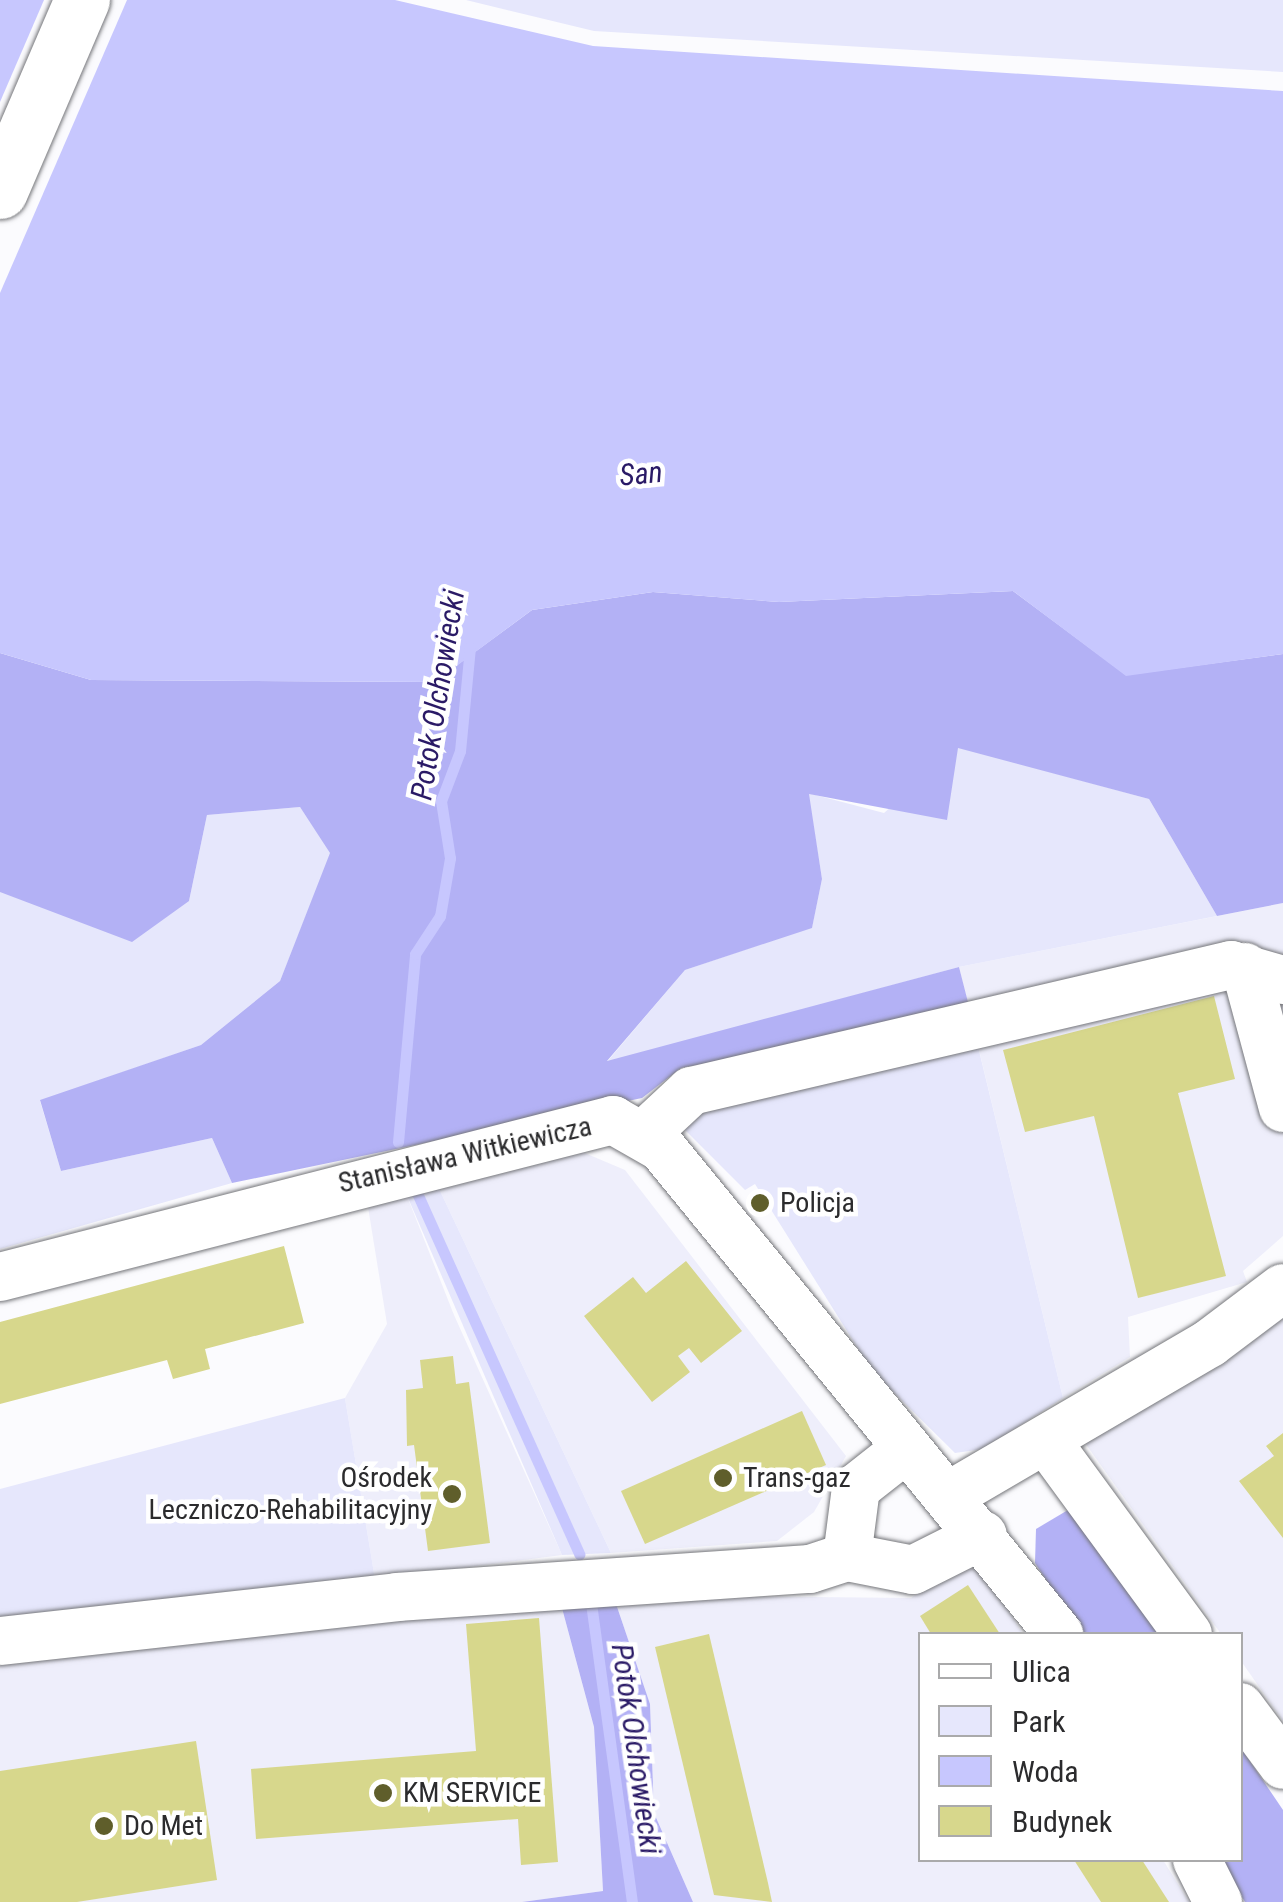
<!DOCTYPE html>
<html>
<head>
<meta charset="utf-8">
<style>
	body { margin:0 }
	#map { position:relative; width:1283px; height:1902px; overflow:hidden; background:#fbfbfe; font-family:"Roboto Condensed",sans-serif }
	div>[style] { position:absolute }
	.built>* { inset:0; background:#eeeefb }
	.green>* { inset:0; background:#e6e7fc }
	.forest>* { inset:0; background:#b3b1f5 }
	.water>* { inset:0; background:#c7c7fe }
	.pier>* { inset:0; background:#fbfbfe }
	.stream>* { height:11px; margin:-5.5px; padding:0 5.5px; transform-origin:5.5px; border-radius:5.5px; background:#c7c7fe }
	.building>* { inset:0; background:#d7d78c }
	.roads { filter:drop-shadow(0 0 2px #75767a) drop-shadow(0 0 2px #75767a) }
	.minor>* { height:48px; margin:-24px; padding:0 24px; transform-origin:24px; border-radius:24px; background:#fff }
	.major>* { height:55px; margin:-27.5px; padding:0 27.5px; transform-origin:27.5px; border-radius:27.5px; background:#fff }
	.dots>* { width:28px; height:28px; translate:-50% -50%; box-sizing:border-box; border:5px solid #fff; border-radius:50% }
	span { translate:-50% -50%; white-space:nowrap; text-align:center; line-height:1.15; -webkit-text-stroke:9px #fff; paint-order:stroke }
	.street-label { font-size:28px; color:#2b2b2d }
	.poi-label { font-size:28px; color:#2b2b2d }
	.left { translate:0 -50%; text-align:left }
	.right { translate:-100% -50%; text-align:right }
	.water-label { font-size:30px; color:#2a1a66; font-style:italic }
	.legend { position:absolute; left:918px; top:1632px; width:325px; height:230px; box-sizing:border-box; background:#fff; border:2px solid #aaaaab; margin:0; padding:12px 18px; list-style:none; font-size:30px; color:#2b2b2d }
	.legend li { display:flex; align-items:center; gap:20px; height:50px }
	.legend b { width:50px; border:2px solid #aaaaab }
</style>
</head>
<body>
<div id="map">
	<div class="built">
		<i style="clip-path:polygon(1283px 903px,1283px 1236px,1243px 1271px,1247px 1282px,1128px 1317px,1130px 1357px,1063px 1398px,959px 967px)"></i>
		<i style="clip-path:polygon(580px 1151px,625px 1170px,846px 1456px,814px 1512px,777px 1541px,611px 1553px,434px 1178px)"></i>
		<i style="clip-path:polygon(405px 1191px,454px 1315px,562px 1555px,375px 1579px,345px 1398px,387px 1324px,368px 1207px)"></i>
		<i style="clip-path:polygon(1283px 1318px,1283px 1721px,1241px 1661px,1240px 1634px,1221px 1634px,1085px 1443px)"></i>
		<i style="clip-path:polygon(955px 1567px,982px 1569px,1023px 1634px,921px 1634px,921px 1860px,1163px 1860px,1189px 1902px,693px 1902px,654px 1813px,650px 1704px,613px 1595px,911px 1598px)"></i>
		<i style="clip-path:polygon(559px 1597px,594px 1727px,603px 1891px,522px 1902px,0 1902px,0 1634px)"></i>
	</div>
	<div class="green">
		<i style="clip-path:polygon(466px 0,1283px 0,1283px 72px,594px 31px)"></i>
		<i style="clip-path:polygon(958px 747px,1149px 799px,1217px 916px,959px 967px,606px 1063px,685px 970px,812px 927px,822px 879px,808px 793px,884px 813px)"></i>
		<i style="clip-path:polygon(300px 807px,331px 853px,280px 981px,201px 1045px,40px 1101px,61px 1171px,212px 1138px,232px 1183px,0 1249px,0 892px,189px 901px,207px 815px)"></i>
		<i style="clip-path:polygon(975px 1034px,1063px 1398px,983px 1449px,955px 1453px,872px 1371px,755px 1184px,745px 1190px,679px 1124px,699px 1103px)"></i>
		<i style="clip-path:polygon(434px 1178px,611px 1553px,562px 1555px,405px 1191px)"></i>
		<i style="clip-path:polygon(345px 1398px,375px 1579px,0 1622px,0 1489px)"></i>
	</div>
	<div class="forest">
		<i style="clip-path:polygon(1013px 591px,1126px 675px,1283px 654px,1283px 903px,1217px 916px,1149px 799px,958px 748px,947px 820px,809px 794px,822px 879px,812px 928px,685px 970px,607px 1061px,959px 967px,971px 1014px,681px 1068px,642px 1098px,232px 1183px,212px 1138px,61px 1171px,40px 1100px,201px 1045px,280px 981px,330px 853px,300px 807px,207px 815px,189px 901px,132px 942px,0 892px,0 653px,91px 680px,434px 682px,532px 610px,653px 592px,779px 602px)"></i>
		<i style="clip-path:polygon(1073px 1507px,1162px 1634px,1081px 1634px,1035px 1563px,1036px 1529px)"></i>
		<i style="clip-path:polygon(613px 1595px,650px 1704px,654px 1813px,693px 1902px,522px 1902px,603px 1891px,594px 1727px,559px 1597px)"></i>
		<i style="clip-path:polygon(1241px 1748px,1283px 1810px,1283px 1902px,1245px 1902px,1220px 1860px,1240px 1860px)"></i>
	</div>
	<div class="water">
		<i style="clip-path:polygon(0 0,395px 0,593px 46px,1283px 91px,1283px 654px,1126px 676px,1013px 591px,779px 602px,653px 592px,532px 610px,435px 682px,91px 680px,0 653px)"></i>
	</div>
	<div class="pier">
		<i style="clip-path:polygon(44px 0,127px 0,0 293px,0 102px)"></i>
	</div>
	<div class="stream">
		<i style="left:398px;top:1142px;width:189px;rotate:-84.8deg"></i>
		<i style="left:415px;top:954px;width:45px;rotate:-56.7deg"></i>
		<i style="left:440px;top:916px;width:59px;rotate:-80.2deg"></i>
		<i style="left:450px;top:858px;width:58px;rotate:-99deg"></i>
		<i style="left:441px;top:801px;width:53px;rotate:-69.2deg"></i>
		<i style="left:460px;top:751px;width:104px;rotate:-84.5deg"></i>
		<i style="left:413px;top:1184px;width:406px;rotate:65.8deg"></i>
		<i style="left:591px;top:1603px;width:302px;rotate:82.2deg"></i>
	</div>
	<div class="building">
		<i style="clip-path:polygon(1214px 996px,1235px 1079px,1178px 1093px,1226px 1276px,1138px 1298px,1094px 1116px,1025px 1132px,1003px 1050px)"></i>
		<i style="clip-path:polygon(284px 1246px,304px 1323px,205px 1349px,210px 1369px,173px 1379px,167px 1360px,0 1404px,0 1322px)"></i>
		<i style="clip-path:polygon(686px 1261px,742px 1331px,701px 1363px,689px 1348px,678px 1356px,690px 1372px,652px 1402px,584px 1316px,633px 1277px,646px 1293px)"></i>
		<i style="clip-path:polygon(453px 1356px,456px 1384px,469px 1382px,490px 1543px,428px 1551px,414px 1445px,407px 1446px,406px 1390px,423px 1388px,420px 1360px)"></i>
		<i style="clip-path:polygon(802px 1411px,826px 1465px,645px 1544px,621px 1491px)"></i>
		<i style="clip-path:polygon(1283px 1433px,1283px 1538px,1239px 1481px,1274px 1456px,1266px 1446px)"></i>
		<i style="clip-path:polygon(968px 1585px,1000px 1634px,931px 1634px,920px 1616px)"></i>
		<i style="clip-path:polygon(539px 1618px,558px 1862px,521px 1865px,518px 1819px,256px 1839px,251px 1769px,476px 1751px,466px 1624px)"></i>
		<i style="clip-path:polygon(709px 1634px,768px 1883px,772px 1902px,714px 1895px,655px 1647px)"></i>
		<i style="clip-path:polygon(196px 1741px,217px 1880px,77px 1902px,0 1902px,0 1771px)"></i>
		<i style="clip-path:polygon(1074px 1860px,1142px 1860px,1169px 1902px,1101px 1902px)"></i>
	</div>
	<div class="roads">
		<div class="minor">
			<i style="left:1245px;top:967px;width:146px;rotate:74.9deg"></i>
			<i style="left:647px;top:1132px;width:60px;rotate:-43deg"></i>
			<i style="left:691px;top:1091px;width:555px;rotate:-13.13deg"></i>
			<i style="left:1231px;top:965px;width:54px;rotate:16.1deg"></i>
			<i style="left:0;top:1277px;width:633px;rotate:-14.37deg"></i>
			<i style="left:613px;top:1120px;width:56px;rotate:29.7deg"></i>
			<i style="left:662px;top:1148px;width:628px;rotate:50.76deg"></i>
			<i style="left:1048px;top:1443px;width:237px;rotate:53.8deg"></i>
			<i style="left:950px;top:1495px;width:301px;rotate:-30.3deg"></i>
			<i style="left:1210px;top:1343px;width:91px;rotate:-37deg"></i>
			<i style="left:847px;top:1557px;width:67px;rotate:11.1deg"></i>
			<i style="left:913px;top:1570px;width:78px;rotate:-26.6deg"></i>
			<i style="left:0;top:1641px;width:399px;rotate:-6.3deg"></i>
			<i style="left:397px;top:1597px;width:414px;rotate:-3.9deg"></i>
			<i style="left:810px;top:1569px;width:39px;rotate:-18deg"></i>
			<i style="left:847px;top:1557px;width:70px;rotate:-82.6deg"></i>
			<i style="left:856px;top:1488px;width:60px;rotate:-38.2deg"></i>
			<i style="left:1240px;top:1707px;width:72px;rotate:53.4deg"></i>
			<i style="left:1197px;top:1860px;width:47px;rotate:63.4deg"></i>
		</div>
		<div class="major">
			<i style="left:0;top:191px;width:208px;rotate:-66.8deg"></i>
		</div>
	</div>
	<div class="dots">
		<i style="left:760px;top:1203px;background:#5f5e2b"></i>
		<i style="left:723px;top:1478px;background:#5f5e2b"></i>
		<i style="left:452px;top:1494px;background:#5f5e2b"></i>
		<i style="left:383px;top:1793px;background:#5f5e2b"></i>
		<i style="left:104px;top:1826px;background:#5f5e2b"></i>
	</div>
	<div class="street-label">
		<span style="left:465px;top:1155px;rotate:-13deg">Stanisława Witkiewicza</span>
	</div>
	<div class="poi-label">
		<span class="left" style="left:780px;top:1203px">Policja</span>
		<span class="right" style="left:432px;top:1494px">Ośrodek<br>Leczniczo-Rehabilitacyjny</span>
		<span class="left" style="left:743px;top:1478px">Trans-gaz</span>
		<span class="left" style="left:403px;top:1793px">KM SERVICE</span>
		<span class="left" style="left:124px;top:1826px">Do Met</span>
	</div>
	<div class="water-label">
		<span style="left:641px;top:474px;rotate:-5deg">San</span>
		<span style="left:438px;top:695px;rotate:-81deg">Potok Olchowiecki</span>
		<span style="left:636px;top:1749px;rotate:82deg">Potok Olchowiecki</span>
	</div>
	<ul class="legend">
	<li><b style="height:12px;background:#fff"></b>Ulica</li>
	<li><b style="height:28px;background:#e6e7fc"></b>Park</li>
	<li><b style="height:28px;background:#c7c7fe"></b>Woda</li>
	<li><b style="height:28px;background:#d7d78c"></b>Budynek</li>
	</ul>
</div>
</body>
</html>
